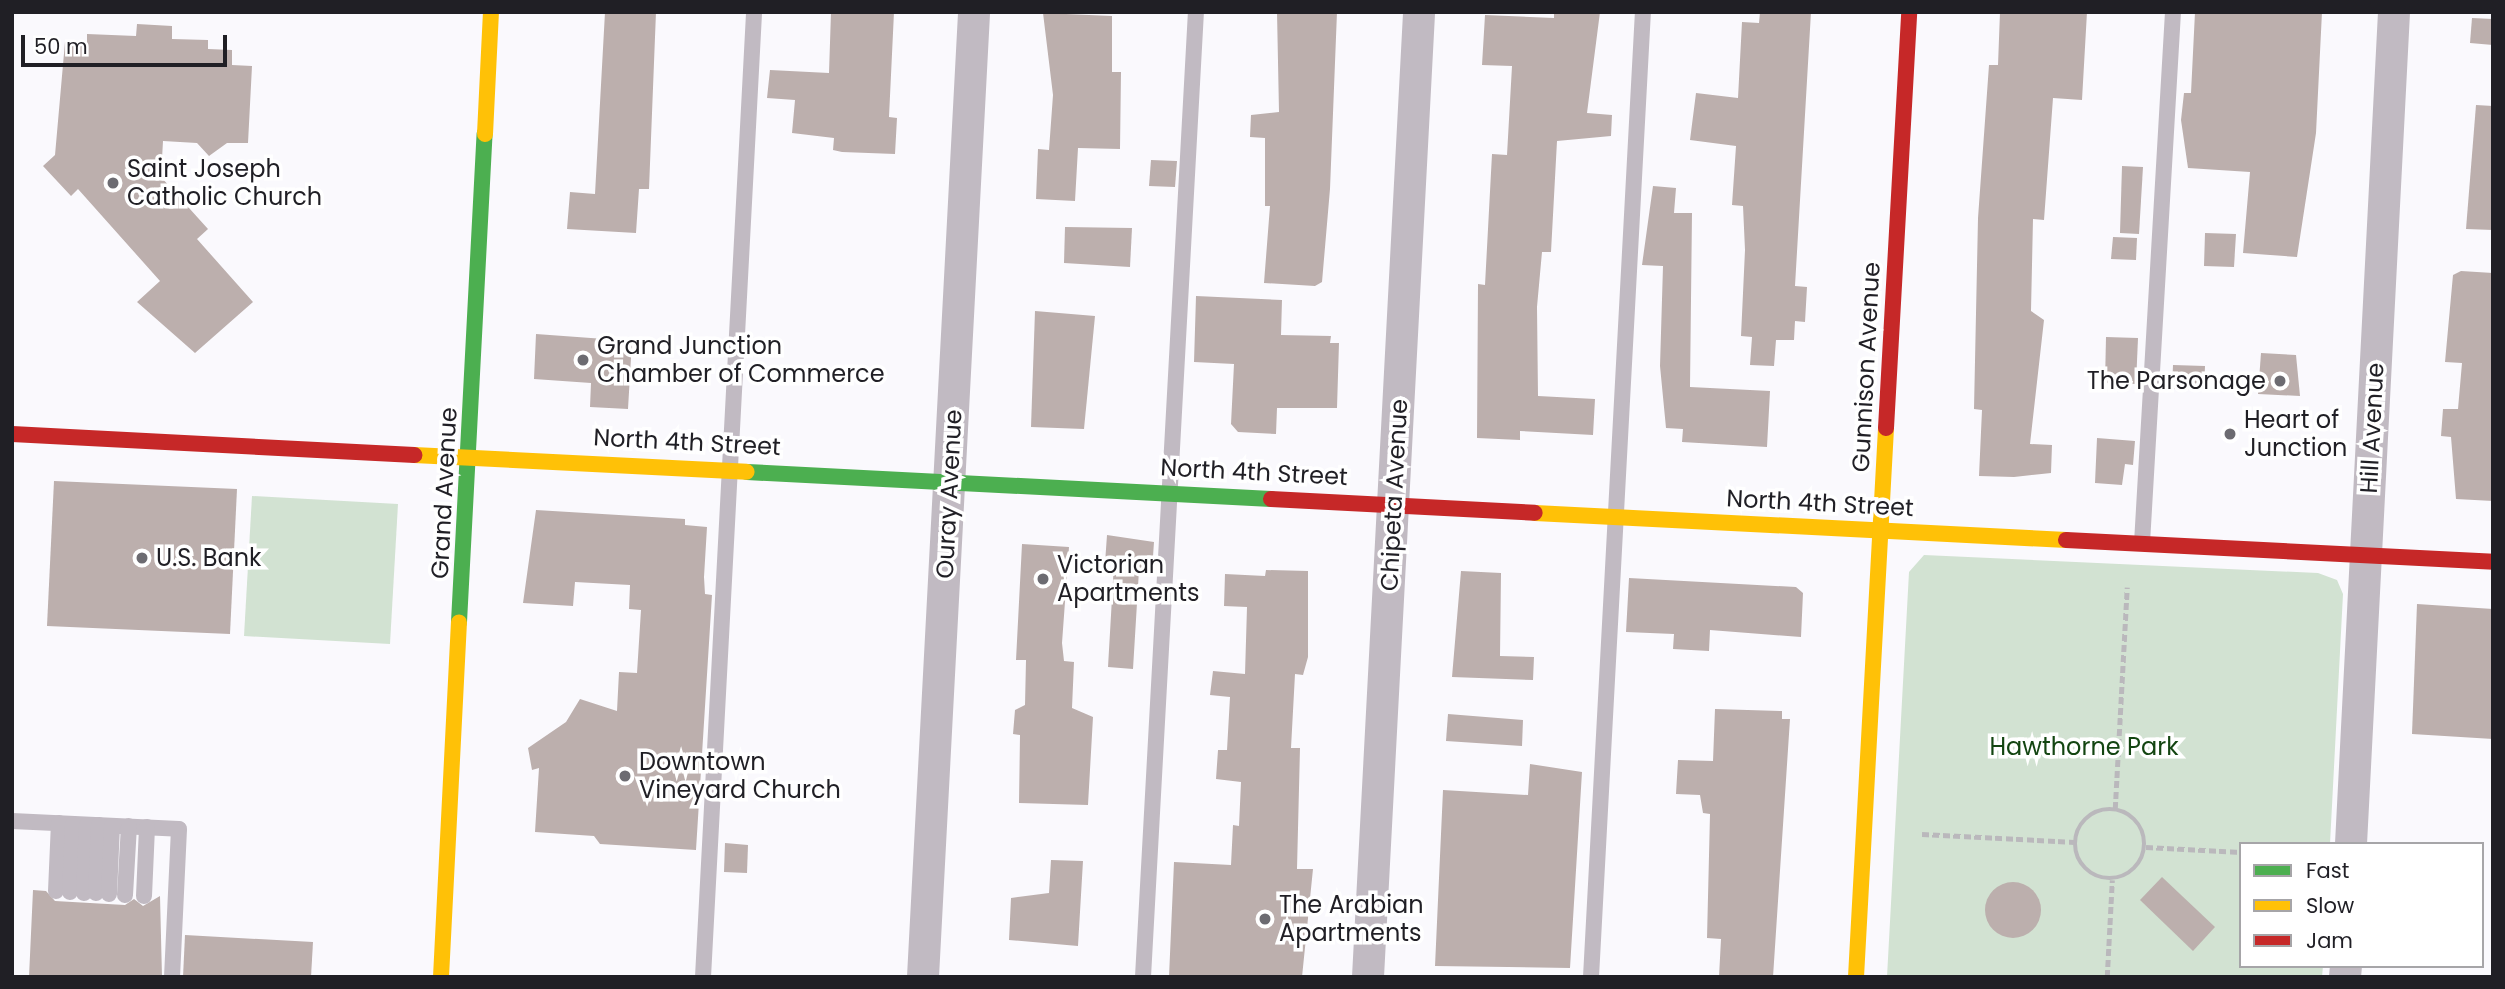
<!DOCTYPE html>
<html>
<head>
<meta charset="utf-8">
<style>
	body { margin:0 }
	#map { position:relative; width:2505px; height:989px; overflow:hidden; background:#faf9fd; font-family:Poppins,sans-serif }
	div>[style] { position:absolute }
	.green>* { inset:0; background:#d2e2d2 }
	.building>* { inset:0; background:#bcafad }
	.round { border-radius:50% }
	.path>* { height:4.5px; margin-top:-2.25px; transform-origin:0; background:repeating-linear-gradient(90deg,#bab8bc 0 7px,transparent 0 10.5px) }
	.path>.ring { margin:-2.25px; padding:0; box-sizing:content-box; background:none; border:4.5px solid #bab8bc; border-radius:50% }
	.lane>* { height:16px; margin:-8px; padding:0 8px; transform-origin:8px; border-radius:8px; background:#c1bac2 }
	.street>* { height:32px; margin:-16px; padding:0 16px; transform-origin:16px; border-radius:16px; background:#c1bac2 }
	.fast>* { height:16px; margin:-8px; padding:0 8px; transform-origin:8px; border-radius:8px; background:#4caf50 }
	.slow>* { height:16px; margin:-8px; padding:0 8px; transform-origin:8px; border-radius:8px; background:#ffc107 }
	.jam>* { height:16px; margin:-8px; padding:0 8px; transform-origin:8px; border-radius:8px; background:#c62828 }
	.dots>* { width:19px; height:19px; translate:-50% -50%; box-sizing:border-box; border:4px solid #fff; border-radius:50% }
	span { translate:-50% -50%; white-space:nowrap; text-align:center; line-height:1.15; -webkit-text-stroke:7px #fff; paint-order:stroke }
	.poi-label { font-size:24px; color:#201f25 }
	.left { translate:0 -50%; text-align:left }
	.right { translate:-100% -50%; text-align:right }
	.street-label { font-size:24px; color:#201f25 }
	.park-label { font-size:24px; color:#134511 }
	.frame { position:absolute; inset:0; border:14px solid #201f25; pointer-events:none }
	.legend { position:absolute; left:2239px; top:842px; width:245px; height:126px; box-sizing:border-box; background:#fff; border:2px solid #a6a5a8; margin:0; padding:9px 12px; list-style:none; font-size:21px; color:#201f25 }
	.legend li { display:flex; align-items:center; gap:14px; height:35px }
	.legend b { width:35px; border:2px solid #a6a5a8 }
	.scale { position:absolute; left:21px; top:35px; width:206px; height:32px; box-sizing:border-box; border:4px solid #201f25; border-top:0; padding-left:9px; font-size:21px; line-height:24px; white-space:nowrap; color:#201f25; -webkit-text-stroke:5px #fff; paint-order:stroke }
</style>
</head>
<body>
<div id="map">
	<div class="green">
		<i style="clip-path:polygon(252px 496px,398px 504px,390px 644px,244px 636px)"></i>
		<i style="clip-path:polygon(1924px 555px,2318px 573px,2337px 580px,2343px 594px,2330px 844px,2241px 844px,2241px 966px,2323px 966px,2322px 977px,1887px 977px,1909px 572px)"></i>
	</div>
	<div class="building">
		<i style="clip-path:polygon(605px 12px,656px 12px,649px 189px,639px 189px,636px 233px,567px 229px,570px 192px,595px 194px)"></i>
		<i style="clip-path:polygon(831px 12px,894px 12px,889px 117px,897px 118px,895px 154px,842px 152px,833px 150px,834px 138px,792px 133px,795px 100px,767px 98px,770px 70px,829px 73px)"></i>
		<i style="clip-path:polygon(1277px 12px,1337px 12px,1330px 189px,1322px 282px,1315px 286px,1264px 283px,1270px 206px,1265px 206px,1265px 138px,1250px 137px,1251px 115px,1279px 112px)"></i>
		<i style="clip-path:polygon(1554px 12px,1600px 12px,1587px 113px,1612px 115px,1611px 136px,1557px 141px,1551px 252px,1542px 252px,1537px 307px,1538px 396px,1595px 399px,1593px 435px,1520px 431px,1520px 440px,1477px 438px,1478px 284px,1485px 285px,1492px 154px,1507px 155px,1512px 66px,1482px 65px,1485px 15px,1554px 18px)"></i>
		<i style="clip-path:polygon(1760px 12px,1811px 12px,1795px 286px,1807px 287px,1805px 322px,1795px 321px,1794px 340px,1776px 340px,1774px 366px,1750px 365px,1752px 337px,1741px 336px,1745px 250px,1743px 206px,1732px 205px,1736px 146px,1690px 140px,1696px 93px,1738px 98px,1742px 22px,1759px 23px)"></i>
		<i style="clip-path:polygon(2000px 12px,2087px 12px,2082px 100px,2053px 98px,2044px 220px,2033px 219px,2031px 311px,2044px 320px,2030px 444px,2052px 445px,2051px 473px,2014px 477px,1979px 476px,1982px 410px,1974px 409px,1978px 218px,1989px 65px,1998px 65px)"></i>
		<i style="clip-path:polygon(2195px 12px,2322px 12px,2316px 133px,2297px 257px,2243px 253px,2250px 172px,2188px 168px,2181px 120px,2184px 93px,2191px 93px)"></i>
		<i style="clip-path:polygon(1043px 13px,1112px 16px,1112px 72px,1121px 72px,1120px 149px,1078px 148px,1075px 201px,1036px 199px,1038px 149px,1049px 150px,1053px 95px)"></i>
		<i style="clip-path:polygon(2472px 18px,2493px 19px,2493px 45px,2470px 43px)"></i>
		<i style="clip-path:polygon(137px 24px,172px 26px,172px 39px,208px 40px,208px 49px,232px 50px,232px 65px,252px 66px,248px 143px,227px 143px,209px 156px,197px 143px,163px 141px,161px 177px,208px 229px,197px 239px,253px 302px,195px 353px,137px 302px,160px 281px,78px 189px,71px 196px,43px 166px,55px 155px,65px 42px,87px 43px,87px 34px,136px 36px)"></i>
		<i style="clip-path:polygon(2476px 105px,2493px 106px,2493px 230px,2466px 229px)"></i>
		<i style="clip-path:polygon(1151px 160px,1177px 161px,1175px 187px,1149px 186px)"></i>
		<i style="clip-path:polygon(2122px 166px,2143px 167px,2139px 234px,2120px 233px)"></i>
		<i style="clip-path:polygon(1653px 186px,1676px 188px,1674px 213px,1692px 213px,1690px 387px,1770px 391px,1767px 447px,1682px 442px,1683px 429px,1666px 428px,1660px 366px,1663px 266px,1642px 265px)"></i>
		<i style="clip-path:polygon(1065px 227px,1132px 228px,1130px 267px,1064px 263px)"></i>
		<i style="clip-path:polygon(2205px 233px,2236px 234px,2234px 267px,2204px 266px)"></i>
		<i style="clip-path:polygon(2113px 237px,2137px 238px,2136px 260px,2111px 259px)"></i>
		<i style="clip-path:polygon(2461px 271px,2493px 273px,2493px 501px,2456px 499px,2451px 437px,2441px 436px,2443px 409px,2458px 409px,2462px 363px,2445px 362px,2453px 275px)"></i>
		<i style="clip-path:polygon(1196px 296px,1282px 300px,1281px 335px,1331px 336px,1330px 343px,1339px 343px,1337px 408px,1277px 408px,1276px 434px,1238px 432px,1231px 424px,1234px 364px,1194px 362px)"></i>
		<i style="clip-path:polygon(1035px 311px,1095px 316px,1084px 429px,1031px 427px)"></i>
		<i style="clip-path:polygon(536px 334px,632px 341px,628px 409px,590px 407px,591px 383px,534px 379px)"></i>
		<i style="clip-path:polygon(2106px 337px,2138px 338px,2136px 384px,2105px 383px)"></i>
		<i style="clip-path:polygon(2261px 353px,2296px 355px,2300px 396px,2258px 394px)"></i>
		<i style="clip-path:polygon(2173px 365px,2205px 366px,2204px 390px,2172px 389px)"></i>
		<i style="clip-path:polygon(2097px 438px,2135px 441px,2133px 465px,2125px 464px,2122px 485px,2095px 483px)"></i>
		<i style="clip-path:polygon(54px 481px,237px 489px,230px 634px,47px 626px)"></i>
		<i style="clip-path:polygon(536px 510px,685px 519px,685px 525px,707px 527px,704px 577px,705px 594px,712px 595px,696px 850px,600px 844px,594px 836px,535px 832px,539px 768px,532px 770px,528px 748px,566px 722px,580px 699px,617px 711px,619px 672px,637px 673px,641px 610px,629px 609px,630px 585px,575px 582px,573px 606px,523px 603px)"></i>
		<i style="clip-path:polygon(1107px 535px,1154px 542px,1152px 571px,1139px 570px,1133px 669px,1108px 667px,1114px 563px,1105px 563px)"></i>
		<i style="clip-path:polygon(1022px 544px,1069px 547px,1062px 643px,1064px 661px,1074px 662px,1072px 708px,1093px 717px,1088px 805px,1019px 803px,1020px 735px,1013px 734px,1015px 710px,1025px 705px,1026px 660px,1016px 660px)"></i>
		<i style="clip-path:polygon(1266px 570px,1308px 571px,1308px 657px,1303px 675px,1295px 674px,1291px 748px,1300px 748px,1297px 869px,1313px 869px,1302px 977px,1169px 977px,1174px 862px,1231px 865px,1233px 825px,1239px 826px,1241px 782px,1216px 779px,1218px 750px,1227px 750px,1230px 697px,1210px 695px,1213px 671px,1245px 674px,1247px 607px,1224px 606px,1225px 574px,1265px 576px)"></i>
		<i style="clip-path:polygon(1461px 571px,1501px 573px,1500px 656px,1534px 657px,1533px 680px,1452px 677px)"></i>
		<i style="clip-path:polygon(1629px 578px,1796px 587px,1803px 593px,1801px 637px,1710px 630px,1709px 651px,1673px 649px,1674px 634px,1626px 632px)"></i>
		<i style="clip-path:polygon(2417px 604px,2493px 609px,2493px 739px,2412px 734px)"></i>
		<i style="clip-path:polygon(1715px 709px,1782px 711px,1782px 719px,1790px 719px,1773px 977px,1719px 977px,1721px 939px,1707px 938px,1710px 814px,1703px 813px,1700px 795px,1676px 794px,1678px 760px,1713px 761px)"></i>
		<i style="clip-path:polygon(1448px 714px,1523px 720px,1522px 746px,1446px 741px)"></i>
		<i style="clip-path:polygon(1530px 764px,1582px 772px,1570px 968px,1435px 966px,1443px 790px,1528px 795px)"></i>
		<i style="clip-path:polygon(725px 843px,748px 845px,747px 873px,724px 872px)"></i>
		<i style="clip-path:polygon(1051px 860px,1083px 861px,1078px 946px,1009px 940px,1011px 898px,1049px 893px)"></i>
		<i style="clip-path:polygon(2162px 877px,2215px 927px,2193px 951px,2140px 900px)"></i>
		<i class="round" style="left:1985px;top:882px;width:56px;height:56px"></i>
		<i style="clip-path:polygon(33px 890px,46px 891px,55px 901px,125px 905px,134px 899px,143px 906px,160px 896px,162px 977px,29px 977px)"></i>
		<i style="clip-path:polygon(185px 935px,313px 942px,311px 977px,183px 977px)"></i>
	</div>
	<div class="path">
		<i class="ring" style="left:2075px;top:809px;width:65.5px;height:65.5px"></i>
		<i style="left:2115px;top:809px;width:222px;rotate:-86.9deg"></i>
		<i style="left:1922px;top:834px;width:153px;rotate:3deg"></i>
		<i style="left:2146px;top:847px;width:95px;rotate:3deg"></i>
		<i style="left:2107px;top:977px;width:97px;rotate:-87deg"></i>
	</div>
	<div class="lane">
		<i style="left:2142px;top:543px;width:532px;rotate:-86.66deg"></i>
		<i style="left:12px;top:821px;width:167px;rotate:2.7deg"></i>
		<i style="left:179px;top:829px;width:148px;rotate:92.7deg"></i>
		<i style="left:56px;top:891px;width:68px;rotate:-87.5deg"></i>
		<i style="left:70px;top:892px;width:68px;rotate:-87.5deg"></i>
		<i style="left:84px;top:893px;width:68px;rotate:-87.5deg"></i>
		<i style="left:96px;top:893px;width:68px;rotate:-87.5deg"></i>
		<i style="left:109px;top:894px;width:68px;rotate:-87.5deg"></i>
		<i style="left:125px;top:895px;width:69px;rotate:-86.7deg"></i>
		<i style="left:144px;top:896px;width:69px;rotate:-87.5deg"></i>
		<i style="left:703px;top:977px;width:966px;rotate:-86.97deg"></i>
		<i style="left:1143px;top:977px;width:966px;rotate:-86.86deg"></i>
		<i style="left:1591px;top:977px;width:966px;rotate:-86.92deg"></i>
	</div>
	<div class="street">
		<i style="left:2351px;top:844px;width:833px;rotate:-87.04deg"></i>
		<i style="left:923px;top:977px;width:966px;rotate:-86.97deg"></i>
		<i style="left:1368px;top:977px;width:966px;rotate:-86.97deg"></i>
		<i style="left:2345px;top:977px;width:11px;rotate:-85deg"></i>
	</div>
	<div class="fast">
		<i style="left:747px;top:472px;width:525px;rotate:2.95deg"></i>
		<i style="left:459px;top:622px;width:489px;rotate:-87deg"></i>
	</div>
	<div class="slow">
		<i style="left:485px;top:134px;width:122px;rotate:-87.2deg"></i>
		<i style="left:414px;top:455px;width:333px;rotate:2.9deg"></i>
		<i style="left:1535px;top:513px;width:532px;rotate:2.91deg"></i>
		<i style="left:441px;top:977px;width:355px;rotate:-87.1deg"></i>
		<i style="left:1856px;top:977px;width:550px;rotate:-86.87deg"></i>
	</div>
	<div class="jam">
		<i style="left:1886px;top:428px;width:417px;rotate:-86.8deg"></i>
		<i style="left:12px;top:434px;width:403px;rotate:3deg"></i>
		<i style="left:1271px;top:499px;width:264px;rotate:3deg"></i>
		<i style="left:2066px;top:540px;width:428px;rotate:2.9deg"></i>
	</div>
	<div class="dots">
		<i style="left:113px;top:183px;background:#6c6b71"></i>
		<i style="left:583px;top:360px;background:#6c6b71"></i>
		<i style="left:2280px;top:381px;background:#6c6b71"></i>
		<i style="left:2230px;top:434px;background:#6c6b71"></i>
		<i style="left:142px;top:558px;background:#6c6b71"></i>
		<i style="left:1043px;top:579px;background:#6c6b71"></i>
		<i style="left:625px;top:776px;background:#6c6b71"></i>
		<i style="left:1265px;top:919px;background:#6c6b71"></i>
	</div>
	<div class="poi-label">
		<span class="left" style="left:127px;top:183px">Saint Joseph<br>Catholic Church</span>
		<span class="left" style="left:597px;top:360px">Grand Junction<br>Chamber of Commerce</span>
		<span class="right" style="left:2266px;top:381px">The Parsonage</span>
		<span class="left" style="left:2244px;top:434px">Heart of<br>Junction</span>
		<span class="left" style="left:156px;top:558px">U.S. Bank</span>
		<span class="left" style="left:1057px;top:579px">Victorian<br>Apartments</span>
		<span class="left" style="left:639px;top:776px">Downtown<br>Vineyard Church</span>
		<span class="left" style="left:1279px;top:919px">The Arabian<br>Apartments</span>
	</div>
	<div class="street-label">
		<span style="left:1866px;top:367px;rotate:-87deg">Gunnison Avenue</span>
		<span style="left:2372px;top:428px;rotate:-87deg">Hill Avenue</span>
		<span style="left:687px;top:442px;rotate:3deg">North 4th Street</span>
		<span style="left:1254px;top:472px;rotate:3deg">North 4th Street</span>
		<span style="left:444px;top:493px;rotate:-87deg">Grand Avenue</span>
		<span style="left:949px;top:494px;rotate:-87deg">Ouray Avenue</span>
		<span style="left:1394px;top:495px;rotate:-87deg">Chipeta Avenue</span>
		<span style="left:1820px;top:503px;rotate:3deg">North 4th Street</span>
	</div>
	<div class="park-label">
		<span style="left:2084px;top:747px">Hawthorne Park</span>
	</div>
	<div class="frame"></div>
	<ul class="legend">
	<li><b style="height:9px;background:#4caf50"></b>Fast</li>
	<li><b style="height:9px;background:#ffc107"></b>Slow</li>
	<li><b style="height:9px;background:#c62828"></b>Jam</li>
	</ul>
	<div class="scale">50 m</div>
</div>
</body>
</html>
